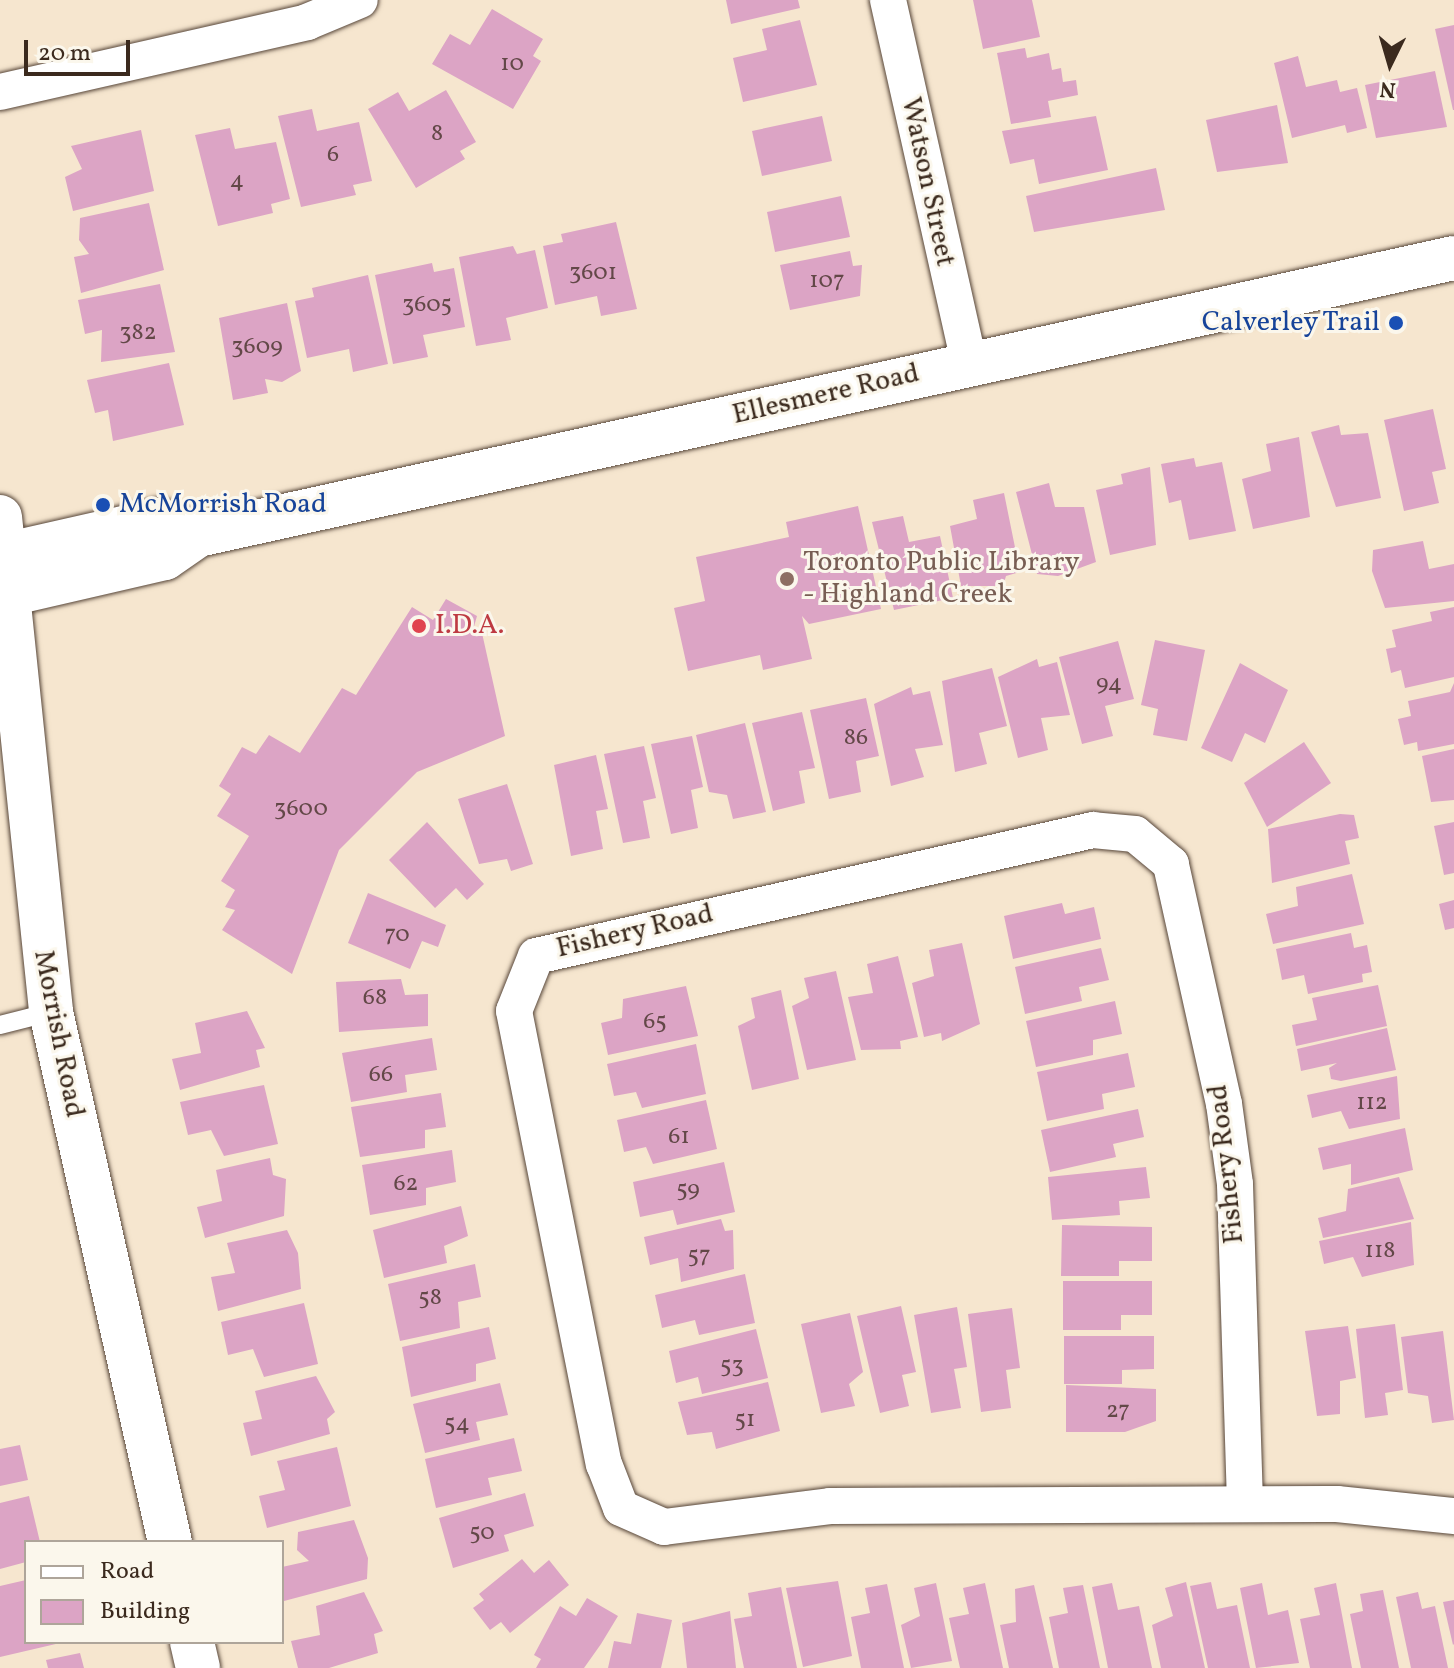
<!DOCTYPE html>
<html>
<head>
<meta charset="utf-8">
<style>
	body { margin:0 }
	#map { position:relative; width:1454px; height:1668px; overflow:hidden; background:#f6e6cf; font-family:Vollkorn,serif }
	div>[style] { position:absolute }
	.building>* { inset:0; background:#dca4c5 }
	.roads { filter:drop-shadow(0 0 2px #574639) drop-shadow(0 0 2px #574639) }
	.lane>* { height:18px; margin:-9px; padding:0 9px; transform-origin:9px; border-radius:9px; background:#fff }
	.street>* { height:36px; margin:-18px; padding:0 18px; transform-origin:18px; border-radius:18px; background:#fff }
	.secondary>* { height:44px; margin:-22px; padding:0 22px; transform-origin:22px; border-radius:22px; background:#fff }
	.dots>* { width:22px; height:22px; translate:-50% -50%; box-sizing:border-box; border:4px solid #fbf7ec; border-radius:50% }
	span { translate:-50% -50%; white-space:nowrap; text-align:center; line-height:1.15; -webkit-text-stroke:6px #fbf7ec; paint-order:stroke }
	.number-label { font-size:24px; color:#634848 }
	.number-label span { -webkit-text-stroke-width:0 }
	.street-label { font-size:28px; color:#3b2a1e }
	.transit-label { font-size:28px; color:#164399 }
	.right { translate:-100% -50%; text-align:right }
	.left { translate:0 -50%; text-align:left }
	.education-label { font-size:28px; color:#785e54 }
	.health-label { font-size:28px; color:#be3a42 }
	.legend { position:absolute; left:24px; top:1540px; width:260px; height:104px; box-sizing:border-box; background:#fbf7ec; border:2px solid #aea59a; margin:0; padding:10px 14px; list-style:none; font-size:24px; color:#3b2a1e }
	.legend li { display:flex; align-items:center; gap:16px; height:40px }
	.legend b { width:40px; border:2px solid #aea59a }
	.north { position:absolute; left:1350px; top:24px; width:80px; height:80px; -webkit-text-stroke:6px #fbf7ec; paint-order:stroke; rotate:185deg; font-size:22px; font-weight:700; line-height:32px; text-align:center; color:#3b2a1e }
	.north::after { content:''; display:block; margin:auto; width:28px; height:36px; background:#3b2a1e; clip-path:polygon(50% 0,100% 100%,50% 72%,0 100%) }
	.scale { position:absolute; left:24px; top:40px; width:106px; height:36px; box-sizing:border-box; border:4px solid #3b2a1e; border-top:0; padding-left:10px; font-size:24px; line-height:28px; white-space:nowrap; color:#3b2a1e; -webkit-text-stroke:6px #fbf7ec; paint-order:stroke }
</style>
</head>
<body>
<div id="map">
	<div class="building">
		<i style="clip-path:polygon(726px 0,798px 0,800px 8px,731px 24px)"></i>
		<i style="clip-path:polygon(973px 0,1032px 0,1040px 37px,983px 49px)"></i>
		<i style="clip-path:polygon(492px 9px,543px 39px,533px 56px,541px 61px,513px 109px,432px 64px,450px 34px,470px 45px)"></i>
		<i style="clip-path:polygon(800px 20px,817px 85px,743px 102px,733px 58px,767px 50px,762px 29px)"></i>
		<i style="clip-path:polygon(1454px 25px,1454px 110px,1453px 110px,1435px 29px)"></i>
		<i style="clip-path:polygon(1025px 48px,1027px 58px,1049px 53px,1052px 70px,1061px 68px,1063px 82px,1076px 80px,1078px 95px,1048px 101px,1051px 117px,1011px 124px,997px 53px)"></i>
		<i style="clip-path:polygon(1298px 56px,1306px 87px,1337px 80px,1340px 92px,1357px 88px,1367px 128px,1347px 133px,1345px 125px,1292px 138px,1274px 63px)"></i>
		<i style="clip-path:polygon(1435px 71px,1447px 127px,1376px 138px,1365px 85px)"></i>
		<i style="clip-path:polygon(446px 90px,476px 142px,460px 151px,465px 159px,416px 188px,368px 109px,398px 92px,409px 111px)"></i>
		<i style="clip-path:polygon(1277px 105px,1288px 163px,1217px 172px,1206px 120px)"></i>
		<i style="clip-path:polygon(312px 109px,317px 131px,359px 122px,372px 181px,353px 185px,356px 195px,301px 207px,278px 116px)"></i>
		<i style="clip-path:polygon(822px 116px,832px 161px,762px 176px,752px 131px)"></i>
		<i style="clip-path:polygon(1096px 116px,1108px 170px,1039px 184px,1034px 159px,1010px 164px,1002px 131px)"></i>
		<i style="clip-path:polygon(230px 128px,235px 149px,276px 142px,290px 199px,271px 204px,273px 213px,218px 226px,195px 135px)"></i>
		<i style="clip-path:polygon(141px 130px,154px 191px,73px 211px,65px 177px,82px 169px,71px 146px)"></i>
		<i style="clip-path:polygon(1156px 168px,1165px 210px,1034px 232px,1026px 196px)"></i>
		<i style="clip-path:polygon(841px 196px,850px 237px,775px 252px,767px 212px)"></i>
		<i style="clip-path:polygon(149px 203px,164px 270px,81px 293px,74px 257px,89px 254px,79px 240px,80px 218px)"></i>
		<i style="clip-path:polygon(616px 222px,637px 309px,601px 316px,597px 296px,555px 305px,543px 246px,563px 242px,561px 234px)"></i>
		<i style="clip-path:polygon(513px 246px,517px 254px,535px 250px,548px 308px,506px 318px,511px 340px,476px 346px,459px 257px)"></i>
		<i style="clip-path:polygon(850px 251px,853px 266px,862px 265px,860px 296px,790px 310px,780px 265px)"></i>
		<i style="clip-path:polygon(432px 263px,434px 272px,454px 268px,465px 327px,423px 335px,428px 357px,393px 364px,375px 275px)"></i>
		<i style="clip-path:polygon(368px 275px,388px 364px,353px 372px,349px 349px,307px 358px,295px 301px,314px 297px,312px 288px)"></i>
		<i style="clip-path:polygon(160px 284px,175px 352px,101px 362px,102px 330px,85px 334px,78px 300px)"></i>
		<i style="clip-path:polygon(287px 303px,301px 371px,282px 382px,265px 379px,268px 393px,233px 400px,219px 318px)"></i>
		<i style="clip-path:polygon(169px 363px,184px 425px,113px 441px,108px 410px,95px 413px,87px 380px)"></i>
		<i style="clip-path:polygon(1433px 409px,1446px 469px,1432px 472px,1439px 503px,1404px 511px,1384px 420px)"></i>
		<i style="clip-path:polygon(1339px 425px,1341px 435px,1368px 433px,1381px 498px,1336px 507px,1311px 432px)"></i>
		<i style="clip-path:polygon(1299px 437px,1310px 517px,1253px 529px,1242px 479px,1271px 471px,1266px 444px)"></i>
		<i style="clip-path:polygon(1194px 458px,1196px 467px,1222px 462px,1236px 531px,1189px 540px,1181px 500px,1169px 503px,1161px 464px)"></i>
		<i style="clip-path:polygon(1150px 467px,1156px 545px,1110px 555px,1096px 490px,1123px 484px,1121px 474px)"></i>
		<i style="clip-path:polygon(1049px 483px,1055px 507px,1084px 507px,1096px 562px,1058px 576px,1037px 574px,1016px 492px)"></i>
		<i style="clip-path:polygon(1004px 493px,1020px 572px,1006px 576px,1003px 586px,961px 586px,950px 526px,977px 519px,973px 500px)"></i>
		<i style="clip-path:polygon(858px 506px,881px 609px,809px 624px,802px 616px,812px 659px,763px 670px,760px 655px,688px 671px,674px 608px,705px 601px,696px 557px,789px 537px,786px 522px)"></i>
		<i style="clip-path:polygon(903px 516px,909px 542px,940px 536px,953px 598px,894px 610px,872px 522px)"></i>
		<i style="clip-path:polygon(1423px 541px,1429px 569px,1454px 564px,1454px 601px,1385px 608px,1372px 571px,1373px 550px)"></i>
		<i style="clip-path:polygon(446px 599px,477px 616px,473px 630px,482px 633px,505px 736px,417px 772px,339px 850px,292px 974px,222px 930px,235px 910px,225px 907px,235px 890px,221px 881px,249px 836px,217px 816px,231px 794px,219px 786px,242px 747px,256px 754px,269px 735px,300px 753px,342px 688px,356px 695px,412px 607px,433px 620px)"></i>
		<i style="clip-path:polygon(1454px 607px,1454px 677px,1405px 688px,1401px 670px,1391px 673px,1386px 649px,1396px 647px,1392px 630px,1432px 621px,1430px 612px)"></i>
		<i style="clip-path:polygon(1155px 640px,1205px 650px,1187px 741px,1153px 735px,1158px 709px,1141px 705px)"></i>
		<i style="clip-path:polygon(1118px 641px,1134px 699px,1105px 706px,1113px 736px,1082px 744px,1059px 657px)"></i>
		<i style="clip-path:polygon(1037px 659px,1039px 667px,1057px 662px,1070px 715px,1041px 718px,1048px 750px,1018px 758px,998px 677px)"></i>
		<i style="clip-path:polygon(1240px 663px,1288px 690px,1265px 743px,1245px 733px,1232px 762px,1201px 748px)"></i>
		<i style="clip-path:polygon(992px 668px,1007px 726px,979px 733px,987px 764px,955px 772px,942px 681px)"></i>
		<i style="clip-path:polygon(1454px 683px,1454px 744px,1418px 751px,1417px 742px,1404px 745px,1398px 719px,1411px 716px,1408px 701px,1450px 692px)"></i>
		<i style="clip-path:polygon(911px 687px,913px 695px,930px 691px,943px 745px,915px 749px,924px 777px,891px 786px,874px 704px)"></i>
		<i style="clip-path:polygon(866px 698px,879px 756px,856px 761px,861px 792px,829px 799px,810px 710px)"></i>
		<i style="clip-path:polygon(802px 712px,815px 768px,799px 771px,805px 803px,773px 811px,752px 723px)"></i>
		<i style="clip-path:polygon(745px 723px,766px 812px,733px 819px,727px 795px,709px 792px,696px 735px)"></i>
		<i style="clip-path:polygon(692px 736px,703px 787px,691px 790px,698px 828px,671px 834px,651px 744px)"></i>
		<i style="clip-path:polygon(1304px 742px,1331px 783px,1267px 827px,1244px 783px)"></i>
		<i style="clip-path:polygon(644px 746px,656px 798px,643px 801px,650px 838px,623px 843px,604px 754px)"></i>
		<i style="clip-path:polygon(1454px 749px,1454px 800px,1431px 802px,1422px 756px)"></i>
		<i style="clip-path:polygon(596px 755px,608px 809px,596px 811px,603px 849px,571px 856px,554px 765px)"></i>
		<i style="clip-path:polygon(507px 784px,533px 864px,511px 871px,507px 859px,479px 864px,458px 799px)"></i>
		<i style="clip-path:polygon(1340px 814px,1354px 815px,1359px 838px,1345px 841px,1350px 864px,1272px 883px,1268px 829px)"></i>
		<i style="clip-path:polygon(427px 822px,484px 884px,467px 900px,456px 888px,435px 908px,389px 860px)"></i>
		<i style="clip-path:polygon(1454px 822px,1454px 873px,1444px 875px,1434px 826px)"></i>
		<i style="clip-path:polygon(1352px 874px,1364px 924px,1273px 944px,1266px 914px,1298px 906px,1296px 887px)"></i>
		<i style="clip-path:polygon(368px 893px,446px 925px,438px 947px,422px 941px,410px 969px,348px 943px)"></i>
		<i style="clip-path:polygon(1454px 900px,1454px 928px,1445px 930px,1439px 904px)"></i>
		<i style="clip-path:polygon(1062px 903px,1065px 914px,1094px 907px,1101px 939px,1013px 959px,1004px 916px)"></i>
		<i style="clip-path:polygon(1351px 933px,1354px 948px,1367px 945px,1372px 972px,1362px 974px,1363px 982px,1308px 994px,1304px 975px,1282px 980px,1276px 949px)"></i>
		<i style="clip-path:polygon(962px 943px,980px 1024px,942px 1041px,941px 1033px,924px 1037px,912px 983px,934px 976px,929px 950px)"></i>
		<i style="clip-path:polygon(1101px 948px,1109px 980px,1079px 987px,1082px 1001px,1025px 1014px,1015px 967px)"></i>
		<i style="clip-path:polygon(898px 956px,918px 1037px,900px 1041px,901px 1049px,861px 1050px,848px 997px,873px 993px,867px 964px)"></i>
		<i style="clip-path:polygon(836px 971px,856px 1060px,807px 1070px,792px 1006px,809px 998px,804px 978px)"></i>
		<i style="clip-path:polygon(401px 979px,405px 995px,428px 994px,428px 1026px,339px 1032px,336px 982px)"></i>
		<i style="clip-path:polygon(1378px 985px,1387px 1026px,1296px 1046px,1292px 1025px,1317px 1020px,1312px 998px)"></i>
		<i style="clip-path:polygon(686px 986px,698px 1036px,608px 1055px,601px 1023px,622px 1018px,623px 999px)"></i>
		<i style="clip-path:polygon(781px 990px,799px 1079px,752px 1090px,738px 1026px,755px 1018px,751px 998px)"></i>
		<i style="clip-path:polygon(1115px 1001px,1122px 1034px,1093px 1040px,1093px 1055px,1036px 1067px,1026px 1021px)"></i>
		<i style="clip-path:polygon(247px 1011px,265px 1048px,256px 1050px,260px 1067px,180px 1090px,172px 1059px,201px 1053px,195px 1023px)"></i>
		<i style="clip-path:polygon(1387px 1028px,1396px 1070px,1341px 1081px,1331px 1079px,1329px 1068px,1337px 1063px,1301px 1071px,1297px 1049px)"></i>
		<i style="clip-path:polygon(432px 1038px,437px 1070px,405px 1075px,407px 1092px,351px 1102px,342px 1053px)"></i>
		<i style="clip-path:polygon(696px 1044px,706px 1094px,642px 1108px,636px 1092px,614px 1096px,607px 1064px)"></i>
		<i style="clip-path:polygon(1128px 1053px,1135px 1087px,1102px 1094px,1104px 1109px,1047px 1121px,1037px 1072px)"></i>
		<i style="clip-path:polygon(1397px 1076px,1400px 1119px,1349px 1129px,1341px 1111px,1312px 1118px,1307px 1095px)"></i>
		<i style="clip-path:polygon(264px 1085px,278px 1144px,224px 1156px,211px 1130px,188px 1135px,180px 1102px)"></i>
		<i style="clip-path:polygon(441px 1093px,446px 1127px,425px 1130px,425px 1148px,360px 1157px,351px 1107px)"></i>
		<i style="clip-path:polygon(706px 1100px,717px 1149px,653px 1164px,646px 1147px,624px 1152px,617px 1120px)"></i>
		<i style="clip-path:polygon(1138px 1109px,1144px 1137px,1113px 1144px,1116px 1157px,1050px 1172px,1041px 1130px)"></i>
		<i style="clip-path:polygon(1405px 1128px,1413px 1170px,1351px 1185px,1351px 1164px,1323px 1170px,1318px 1148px)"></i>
		<i style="clip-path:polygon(452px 1150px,456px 1182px,426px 1188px,426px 1205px,370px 1215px,362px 1165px)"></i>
		<i style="clip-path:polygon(270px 1158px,273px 1175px,286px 1179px,284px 1216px,205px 1238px,197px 1207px,222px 1201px,216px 1170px)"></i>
		<i style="clip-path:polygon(724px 1162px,735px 1212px,677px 1225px,673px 1210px,640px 1217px,633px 1182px)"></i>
		<i style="clip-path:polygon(1146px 1167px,1150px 1198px,1119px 1201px,1120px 1215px,1052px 1220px,1048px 1177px)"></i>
		<i style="clip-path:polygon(1399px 1177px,1414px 1219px,1323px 1238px,1318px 1218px,1346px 1211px,1348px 1189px)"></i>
		<i style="clip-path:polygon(461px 1206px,468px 1236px,444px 1246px,447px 1263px,384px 1278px,373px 1230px)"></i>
		<i style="clip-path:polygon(721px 1219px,725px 1231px,733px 1230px,734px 1269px,681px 1282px,678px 1258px,650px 1265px,644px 1237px)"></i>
		<i style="clip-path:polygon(1411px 1222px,1414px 1265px,1362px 1277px,1353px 1257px,1324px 1264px,1319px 1241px)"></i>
		<i style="clip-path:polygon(1062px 1225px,1152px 1227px,1152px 1261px,1119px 1261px,1119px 1276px,1061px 1276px)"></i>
		<i style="clip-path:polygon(287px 1230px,298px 1253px,301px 1289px,218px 1311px,211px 1277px,235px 1273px,227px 1243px)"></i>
		<i style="clip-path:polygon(475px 1264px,481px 1297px,458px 1302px,460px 1328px,400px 1341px,388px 1284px)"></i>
		<i style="clip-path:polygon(745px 1274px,755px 1323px,699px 1335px,695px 1320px,662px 1328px,655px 1295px)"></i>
		<i style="clip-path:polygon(1063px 1281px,1152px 1281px,1152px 1315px,1121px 1315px,1121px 1330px,1063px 1330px)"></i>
		<i style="clip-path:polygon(304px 1303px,318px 1364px,264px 1377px,253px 1349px,228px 1355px,221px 1322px)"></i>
		<i style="clip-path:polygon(901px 1306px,916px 1372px,902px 1375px,909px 1406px,880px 1413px,857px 1316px)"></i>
		<i style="clip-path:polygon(957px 1307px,967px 1367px,954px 1369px,961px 1408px,931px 1413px,914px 1315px)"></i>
		<i style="clip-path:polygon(1012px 1308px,1020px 1368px,1006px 1370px,1011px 1408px,981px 1412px,968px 1314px)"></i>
		<i style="clip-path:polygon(850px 1313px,863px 1372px,849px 1384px,855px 1406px,821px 1413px,801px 1324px)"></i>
		<i style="clip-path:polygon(1395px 1324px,1403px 1390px,1385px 1393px,1388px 1415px,1365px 1418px,1356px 1329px)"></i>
		<i style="clip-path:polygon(1348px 1326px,1356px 1378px,1340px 1381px,1340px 1414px,1317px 1416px,1305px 1331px)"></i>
		<i style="clip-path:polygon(489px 1327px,496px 1359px,476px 1364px,476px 1381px,411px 1397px,402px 1347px)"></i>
		<i style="clip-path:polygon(756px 1329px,768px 1378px,702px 1394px,698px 1377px,676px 1383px,669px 1351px)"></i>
		<i style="clip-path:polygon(1443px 1331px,1454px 1420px,1432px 1423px,1428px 1396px,1408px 1393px,1401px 1337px)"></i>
		<i style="clip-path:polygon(1064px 1336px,1154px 1336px,1154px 1369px,1122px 1370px,1122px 1384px,1064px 1384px)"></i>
		<i style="clip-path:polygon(316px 1376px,335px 1412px,327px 1419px,330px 1434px,251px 1456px,243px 1423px,262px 1419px,255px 1391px)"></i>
		<i style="clip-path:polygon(768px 1382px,780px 1431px,716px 1449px,712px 1432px,687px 1435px,678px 1402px)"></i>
		<i style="clip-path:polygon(500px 1383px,508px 1415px,476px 1422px,480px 1440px,425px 1453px,413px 1404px)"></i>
		<i style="clip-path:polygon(1066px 1385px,1156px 1389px,1156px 1421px,1125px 1432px,1066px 1432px)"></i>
		<i style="clip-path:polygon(514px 1438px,522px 1471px,488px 1478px,492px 1495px,436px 1508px,425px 1459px)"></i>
		<i style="clip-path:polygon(20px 1445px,28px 1480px,0 1486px,0 1449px)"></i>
		<i style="clip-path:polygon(337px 1447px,351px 1506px,267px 1528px,259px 1496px,285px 1490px,277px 1461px)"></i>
		<i style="clip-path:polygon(525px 1493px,534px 1526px,504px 1535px,509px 1551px,453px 1568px,439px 1518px)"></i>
		<i style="clip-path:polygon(29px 1496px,40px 1542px,26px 1542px,26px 1562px,0 1569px,0 1503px)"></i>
		<i style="clip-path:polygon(354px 1520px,368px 1558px,367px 1579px,284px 1601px,282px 1567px,309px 1561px,297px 1550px,298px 1532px)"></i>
		<i style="clip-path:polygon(522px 1559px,534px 1573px,549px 1560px,569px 1585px,510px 1633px,501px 1622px,490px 1630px,473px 1608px,484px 1600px,479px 1594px)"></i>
		<i style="clip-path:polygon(26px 1580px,26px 1642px,60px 1643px,0 1657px,0 1586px)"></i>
		<i style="clip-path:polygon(838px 1581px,852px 1656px,803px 1667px,786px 1588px)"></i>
		<i style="clip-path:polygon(1186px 1582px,1205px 1668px,1161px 1668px,1152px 1625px,1173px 1616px,1165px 1588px)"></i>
		<i style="clip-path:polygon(1211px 1582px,1217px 1609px,1237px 1605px,1250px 1668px,1208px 1668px,1190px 1586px)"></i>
		<i style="clip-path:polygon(936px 1583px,952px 1661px,911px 1668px,901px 1625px,920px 1616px,914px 1588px)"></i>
		<i style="clip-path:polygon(985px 1583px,1003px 1668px,960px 1668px,949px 1618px,969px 1614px,963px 1588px)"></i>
		<i style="clip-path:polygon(1112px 1583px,1118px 1610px,1139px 1606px,1152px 1668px,1108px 1668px,1092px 1587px)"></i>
		<i style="clip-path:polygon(1262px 1583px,1268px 1615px,1288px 1610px,1299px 1663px,1256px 1668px,1240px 1588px)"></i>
		<i style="clip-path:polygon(1336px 1583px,1352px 1668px,1310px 1668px,1300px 1619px,1320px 1615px,1314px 1588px)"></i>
		<i style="clip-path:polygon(887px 1584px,904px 1668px,861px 1668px,851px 1617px,870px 1613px,865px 1588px)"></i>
		<i style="clip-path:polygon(1034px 1585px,1053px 1668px,1009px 1668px,1000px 1625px,1016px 1622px,1015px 1589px)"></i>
		<i style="clip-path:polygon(1083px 1585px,1100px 1668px,1059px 1668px,1049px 1617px,1068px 1613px,1063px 1588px)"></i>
		<i style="clip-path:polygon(781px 1587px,797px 1668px,744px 1668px,734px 1619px,752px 1616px,748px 1593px)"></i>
		<i style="clip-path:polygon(1383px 1590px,1399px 1668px,1361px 1668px,1350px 1614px,1363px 1611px,1360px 1594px)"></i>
		<i style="clip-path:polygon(364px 1592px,383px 1631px,374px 1634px,378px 1653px,329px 1668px,298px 1668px,291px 1641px,320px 1635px,316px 1606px)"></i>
		<i style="clip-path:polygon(1418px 1592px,1422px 1609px,1435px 1606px,1448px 1668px,1411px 1668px,1396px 1597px)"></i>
		<i style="clip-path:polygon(587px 1598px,618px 1616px,601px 1644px,584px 1668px,536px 1668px,541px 1659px,534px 1655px,560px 1606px,576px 1616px)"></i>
		<i style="clip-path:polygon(1454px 1600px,1454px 1644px,1453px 1645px,1443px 1602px)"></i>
		<i style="clip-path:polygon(730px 1611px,736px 1668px,687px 1668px,682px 1623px)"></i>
		<i style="clip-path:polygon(637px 1613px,672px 1620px,661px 1668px,608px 1668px,614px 1641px,631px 1644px)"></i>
		<i style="clip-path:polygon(80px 1653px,84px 1668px,48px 1668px,46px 1660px)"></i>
	</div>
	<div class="roads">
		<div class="lane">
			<i style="left:0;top:1025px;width:53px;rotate:-14.3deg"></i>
		</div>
		<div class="street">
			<i style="left:888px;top:0;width:372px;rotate:77.4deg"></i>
			<i style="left:0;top:92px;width:315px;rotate:-12.8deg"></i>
			<i style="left:307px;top:22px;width:57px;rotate:-22.5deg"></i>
			<i style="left:1245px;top:1503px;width:319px;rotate:-91.8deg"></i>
			<i style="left:1235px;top:1184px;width:81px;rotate:-97.8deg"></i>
			<i style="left:1224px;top:1104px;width:246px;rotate:-102.5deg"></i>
			<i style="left:1171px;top:864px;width:47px;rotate:-140.2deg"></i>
			<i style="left:1135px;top:834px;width:42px;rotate:-174.6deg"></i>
			<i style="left:1093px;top:830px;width:571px;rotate:167.25deg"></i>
			<i style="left:536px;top:956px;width:59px;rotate:111.8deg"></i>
			<i style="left:514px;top:1011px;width:462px;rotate:78.8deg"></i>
			<i style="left:604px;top:1464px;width:47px;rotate:68.9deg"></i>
			<i style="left:621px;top:1508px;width:47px;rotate:23.8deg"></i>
			<i style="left:664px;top:1527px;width:167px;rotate:-7.2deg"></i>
			<i style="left:830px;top:1506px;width:507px;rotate:-0.23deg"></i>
			<i style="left:1337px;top:1504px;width:118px;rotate:5.9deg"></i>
		</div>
		<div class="secondary">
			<i style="left:0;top:517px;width:498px;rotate:84.1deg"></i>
			<i style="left:51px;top:1012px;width:543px;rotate:77.35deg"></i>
			<i style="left:0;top:556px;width:163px;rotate:-12.8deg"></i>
			<i style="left:159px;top:520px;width:42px;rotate:21deg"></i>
			<i style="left:0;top:596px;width:169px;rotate:-13deg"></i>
			<i style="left:165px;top:558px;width:40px;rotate:-34.9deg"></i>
			<i style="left:198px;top:535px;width:1286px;rotate:-12.44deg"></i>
			<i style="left:192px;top:1642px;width:27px;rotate:77deg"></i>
		</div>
	</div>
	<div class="dots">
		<i style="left:1396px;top:323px;background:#1a4fb4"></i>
		<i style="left:103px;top:505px;background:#1a4fb4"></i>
		<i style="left:787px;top:579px;background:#8d6e63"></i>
		<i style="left:419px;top:626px;background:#e0444e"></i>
	</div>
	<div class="number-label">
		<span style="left:512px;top:65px">10</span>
		<span style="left:437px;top:135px">8</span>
		<span style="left:333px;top:156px">6</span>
		<span style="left:237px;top:182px">4</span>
		<span style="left:593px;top:274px">3601</span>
		<span style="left:827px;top:282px">107</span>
		<span style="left:427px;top:306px">3605</span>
		<span style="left:138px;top:334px">382</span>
		<span style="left:257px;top:348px">3609</span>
		<span style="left:1109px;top:685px">94</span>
		<span style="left:856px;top:739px">86</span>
		<span style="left:301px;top:810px">3600</span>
		<span style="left:397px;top:936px">70</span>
		<span style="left:375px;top:999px">68</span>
		<span style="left:655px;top:1023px">65</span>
		<span style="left:381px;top:1076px">66</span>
		<span style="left:1372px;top:1104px">112</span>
		<span style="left:679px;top:1138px">61</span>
		<span style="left:406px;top:1185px">62</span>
		<span style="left:688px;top:1191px">59</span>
		<span style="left:1380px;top:1252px">118</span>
		<span style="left:699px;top:1257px">57</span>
		<span style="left:430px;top:1299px">58</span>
		<span style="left:732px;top:1367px">53</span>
		<span style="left:1118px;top:1412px">27</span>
		<span style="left:745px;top:1421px">51</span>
		<span style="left:457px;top:1425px">54</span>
		<span style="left:482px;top:1534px">50</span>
	</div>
	<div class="street-label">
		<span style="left:927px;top:182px;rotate:78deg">Watson Street</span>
		<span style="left:826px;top:395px;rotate:-13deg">Ellesmere Road</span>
		<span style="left:635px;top:932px;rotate:-13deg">Fishery Road</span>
		<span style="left:58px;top:1034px;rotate:79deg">Morrish Road</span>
		<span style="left:1227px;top:1164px;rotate:-96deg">Fishery Road</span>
	</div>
	<div class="transit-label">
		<span class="right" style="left:1380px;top:323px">Calverley Trail</span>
		<span class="left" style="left:119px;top:505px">McMorrish Road</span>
	</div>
	<div class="education-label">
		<span class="left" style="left:803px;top:579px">Toronto Public Library<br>- Highland Creek</span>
	</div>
	<div class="health-label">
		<span class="left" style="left:435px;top:626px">I.D.A.</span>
	</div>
	<ul class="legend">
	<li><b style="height:10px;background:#fff"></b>Road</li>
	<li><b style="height:22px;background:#dca4c5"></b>Building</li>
	</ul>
	<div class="north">N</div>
	<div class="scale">20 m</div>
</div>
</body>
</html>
